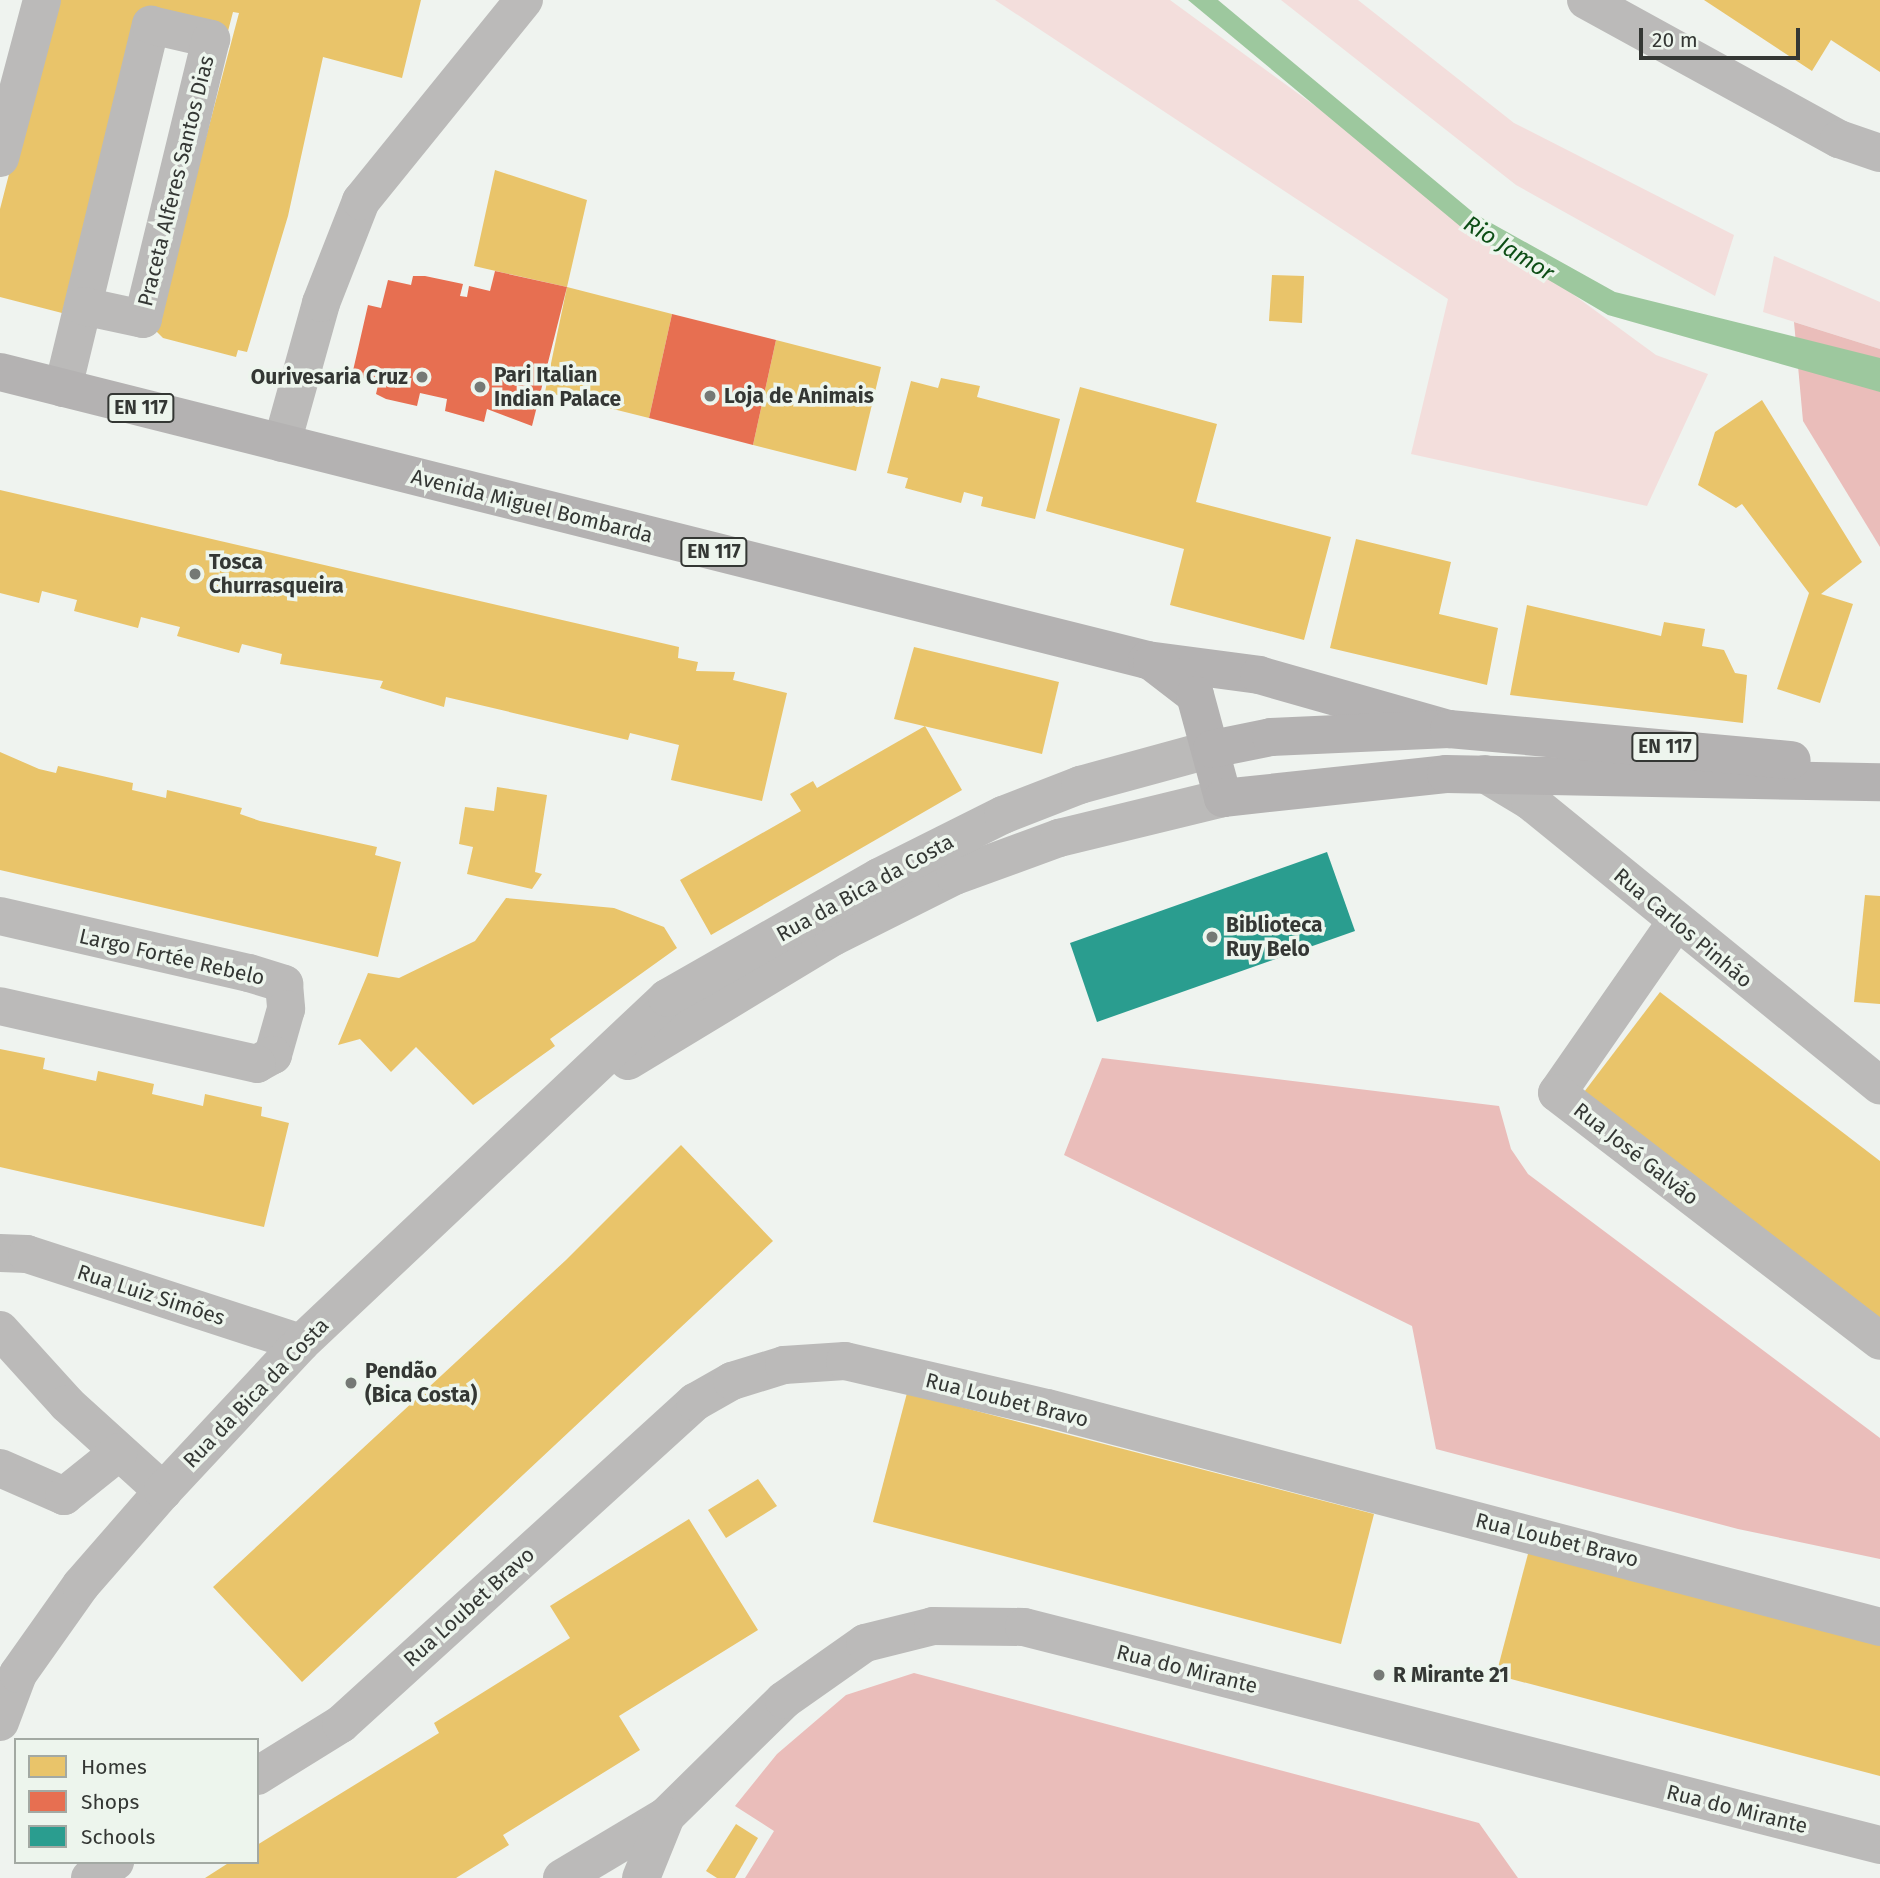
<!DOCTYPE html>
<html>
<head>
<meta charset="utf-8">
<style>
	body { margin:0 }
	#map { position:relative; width:1880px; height:1878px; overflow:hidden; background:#eff3ef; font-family:"Fira Sans",sans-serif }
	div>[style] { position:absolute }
	.green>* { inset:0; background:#f3dedc }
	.forest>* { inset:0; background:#eabdba }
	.water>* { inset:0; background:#9dc89e }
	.homes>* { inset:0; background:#e9c46a }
	.shops>* { inset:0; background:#e76f51 }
	.schools>* { inset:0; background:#2a9d8f }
	.minor>* { height:38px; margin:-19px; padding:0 19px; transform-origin:19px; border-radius:19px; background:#bbbab9 }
	.major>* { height:38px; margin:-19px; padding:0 19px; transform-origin:19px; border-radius:19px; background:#b4b2b2 }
	.dots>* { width:19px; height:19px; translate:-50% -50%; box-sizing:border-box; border:4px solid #edf5ed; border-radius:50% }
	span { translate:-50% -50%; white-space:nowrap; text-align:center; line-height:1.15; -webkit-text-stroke:7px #edf5ed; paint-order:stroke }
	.shield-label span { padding:2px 5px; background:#edf5ed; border:2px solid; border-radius:5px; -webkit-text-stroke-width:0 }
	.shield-label { font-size:19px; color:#343734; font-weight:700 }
	.street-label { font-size:21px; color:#343734 }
	.poi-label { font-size:21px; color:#343734; font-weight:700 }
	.left { translate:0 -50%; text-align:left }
	.right { translate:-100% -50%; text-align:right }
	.water-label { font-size:23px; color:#0d4e16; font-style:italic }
	.legend { position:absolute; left:14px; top:1738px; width:245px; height:126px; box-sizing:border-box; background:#edf5ed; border:2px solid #a3a9a3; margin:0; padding:9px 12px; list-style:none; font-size:21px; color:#343734 }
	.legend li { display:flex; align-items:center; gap:14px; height:35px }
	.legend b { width:35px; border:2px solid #a3a9a3 }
	.scale { position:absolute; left:1639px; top:28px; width:161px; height:32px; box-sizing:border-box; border:4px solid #343734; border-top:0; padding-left:9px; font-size:21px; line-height:24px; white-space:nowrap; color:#343734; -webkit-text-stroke:5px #edf5ed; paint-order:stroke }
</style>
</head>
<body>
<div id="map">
	<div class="green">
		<i style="clip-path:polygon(995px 0,1170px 0,1656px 355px,1708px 374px,1647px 506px,1411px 454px,1448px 299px)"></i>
		<i style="clip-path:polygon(1281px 0,1358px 0,1514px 123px,1734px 235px,1715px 296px,1516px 185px)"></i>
		<i style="clip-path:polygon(1774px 256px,1880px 302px,1880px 349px,1763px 312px)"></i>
	</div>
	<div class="forest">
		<i style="clip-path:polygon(1794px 322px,1880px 349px,1880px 547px,1803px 421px)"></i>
		<i style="clip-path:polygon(1102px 1058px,1499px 1106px,1511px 1149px,1528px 1174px,1880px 1438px,1880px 1559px,1738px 1529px,1436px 1449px,1412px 1326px,1064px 1155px)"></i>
		<i style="clip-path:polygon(914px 1673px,1479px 1823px,1518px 1878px,745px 1878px,774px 1831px,735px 1806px,777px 1754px,846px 1695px)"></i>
	</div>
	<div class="water">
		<i style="clip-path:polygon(1188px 0,1218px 0,1475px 214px,1615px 292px,1880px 358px,1880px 392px,1608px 315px,1467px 232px)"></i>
	</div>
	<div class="homes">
		<i style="clip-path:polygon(54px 0,421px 0,402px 78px,323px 57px,288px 216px,247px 352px,238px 350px,236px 357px,163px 338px,155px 330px,239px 13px,233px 12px,227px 35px,147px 15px,62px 313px,0 297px,0 209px)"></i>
		<i style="clip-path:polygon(1704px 0,1880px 0,1880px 72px,1831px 40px,1812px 71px)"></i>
		<i style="clip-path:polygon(495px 170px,587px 200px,567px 287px,474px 266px)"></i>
		<i style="clip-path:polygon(1272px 275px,1304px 276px,1302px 323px,1269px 321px)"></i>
		<i style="clip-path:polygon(567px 287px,672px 314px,649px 418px,545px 392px)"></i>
		<i style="clip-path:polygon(776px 340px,881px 367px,856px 471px,753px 445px)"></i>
		<i style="clip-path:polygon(941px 378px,980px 386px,977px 397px,1060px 419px,1035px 519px,981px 506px,983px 497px,964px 492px,961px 503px,905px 488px,908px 478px,887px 473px,911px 381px,938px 388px)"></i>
		<i style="clip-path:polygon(1080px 387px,1217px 424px,1196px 502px,1331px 537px,1304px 640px,1170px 605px,1184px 549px,1046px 511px)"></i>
		<i style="clip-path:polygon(1762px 400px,1862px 562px,1821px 594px,1853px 604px,1820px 703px,1777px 689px,1809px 593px,1742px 504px,1736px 508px,1698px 485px,1715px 432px)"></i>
		<i style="clip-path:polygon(0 490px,679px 647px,678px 658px,698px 662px,696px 671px,735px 672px,733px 680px,787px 693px,762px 801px,671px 780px,679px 745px,630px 733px,628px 740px,446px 697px,444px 707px,380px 688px,383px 681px,280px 664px,282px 654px,242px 644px,239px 653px,177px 636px,180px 627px,141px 617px,138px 628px,74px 611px,77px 600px,42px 591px,39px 603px,0 593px)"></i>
		<i style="clip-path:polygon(1356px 539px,1451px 562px,1439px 614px,1498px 628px,1487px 685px,1330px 648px)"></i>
		<i style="clip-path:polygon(1527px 605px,1661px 636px,1664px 622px,1705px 629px,1702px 646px,1724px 650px,1735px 673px,1747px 675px,1743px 723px,1510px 695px)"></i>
		<i style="clip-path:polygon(914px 647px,1059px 682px,1042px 754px,894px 719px)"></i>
		<i style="clip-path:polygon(925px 726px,962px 790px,711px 935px,680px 880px,801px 811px,790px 794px,813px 781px,817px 788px)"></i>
		<i style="clip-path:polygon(0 752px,39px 769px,56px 773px,58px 766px,133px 783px,132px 790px,166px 798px,167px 790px,242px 808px,240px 814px,260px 821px,377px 847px,375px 855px,401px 862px,378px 957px,0 870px)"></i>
		<i style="clip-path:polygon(497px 787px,547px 795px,535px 872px,542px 874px,532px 889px,467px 874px,473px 847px,459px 844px,465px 807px,494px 811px)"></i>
		<i style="clip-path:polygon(1865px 895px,1880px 896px,1880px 1004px,1854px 1002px)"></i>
		<i style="clip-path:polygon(506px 898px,614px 908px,664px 927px,677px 948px,550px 1039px,555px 1046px,473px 1105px,416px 1047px,391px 1072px,360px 1039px,338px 1045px,368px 973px,399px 978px,475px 941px)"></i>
		<i style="clip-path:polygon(1660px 992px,1880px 1161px,1880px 1326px,1581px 1096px)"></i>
		<i style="clip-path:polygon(0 1049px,45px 1058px,43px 1069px,96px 1081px,98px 1071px,154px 1084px,152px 1094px,203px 1106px,205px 1094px,262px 1107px,261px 1116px,289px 1123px,264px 1227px,0 1167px)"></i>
		<i style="clip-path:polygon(681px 1145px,773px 1241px,302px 1682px,213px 1587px,566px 1260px)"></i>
		<i style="clip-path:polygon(907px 1393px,1374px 1514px,1341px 1644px,873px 1522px)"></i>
		<i style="clip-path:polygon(758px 1479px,777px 1506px,726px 1538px,708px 1510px)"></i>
		<i style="clip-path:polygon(689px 1519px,758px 1630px,619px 1716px,640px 1750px,503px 1835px,509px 1845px,456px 1878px,205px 1878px,230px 1862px,257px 1862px,257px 1845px,439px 1733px,434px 1723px,570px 1638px,550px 1606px)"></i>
		<i style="clip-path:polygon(1529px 1550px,1880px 1643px,1880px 1776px,1496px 1675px)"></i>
		<i style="clip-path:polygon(736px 1824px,758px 1838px,735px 1878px,717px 1878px,706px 1871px)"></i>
	</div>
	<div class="shops">
		<i style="clip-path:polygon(495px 271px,567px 287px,532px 426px,487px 409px,484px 422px,445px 411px,447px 399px,420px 393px,417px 406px,386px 399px,376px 394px,379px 381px,352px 375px,368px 305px,381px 308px,388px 280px,411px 285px,413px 276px,425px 276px,463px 284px,460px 296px,467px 297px,469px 286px,490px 291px)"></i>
		<i style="clip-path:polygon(672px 314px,776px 340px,753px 445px,649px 418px)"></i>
	</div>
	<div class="schools">
		<i style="clip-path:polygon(1327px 852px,1355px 931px,1097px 1022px,1070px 943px)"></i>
	</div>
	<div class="minor">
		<i style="left:1586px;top:0;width:289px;rotate:28.8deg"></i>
		<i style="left:1839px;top:139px;width:43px;rotate:18.9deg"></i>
		<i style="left:0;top:158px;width:163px;rotate:-75.1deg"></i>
		<i style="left:63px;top:388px;width:374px;rotate:-76.4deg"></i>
		<i style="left:151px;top:25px;width:62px;rotate:13.1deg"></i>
		<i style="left:211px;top:39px;width:288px;rotate:103.7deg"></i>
		<i style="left:143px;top:319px;width:61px;rotate:-167.8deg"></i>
		<i style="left:282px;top:443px;width:145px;rotate:-74.4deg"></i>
		<i style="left:321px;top:303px;width:110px;rotate:-68.6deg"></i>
		<i style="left:361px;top:201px;width:259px;rotate:-51deg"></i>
		<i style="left:1485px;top:774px;width:52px;rotate:31deg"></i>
		<i style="left:1530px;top:801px;width:451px;rotate:39.1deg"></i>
		<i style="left:0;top:916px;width:255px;rotate:12.9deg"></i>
		<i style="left:249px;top:973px;width:37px;rotate:17deg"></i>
		<i style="left:284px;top:984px;width:25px;rotate:85deg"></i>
		<i style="left:286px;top:1009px;width:48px;rotate:105.8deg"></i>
		<i style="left:273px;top:1055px;width:18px;rotate:151deg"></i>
		<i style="left:257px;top:1064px;width:263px;rotate:-167.3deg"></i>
		<i style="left:1676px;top:922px;width:208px;rotate:124.8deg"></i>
		<i style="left:1557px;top:1093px;width:407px;rotate:37.5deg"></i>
		<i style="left:628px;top:1061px;width:240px;rotate:-31.2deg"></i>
		<i style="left:833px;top:937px;width:136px;rotate:-26.6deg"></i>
		<i style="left:955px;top:876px;width:111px;rotate:-20.1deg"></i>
		<i style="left:1059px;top:838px;width:169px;rotate:-13.7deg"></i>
		<i style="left:0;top:1253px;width:27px;rotate:2deg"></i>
		<i style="left:27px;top:1254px;width:288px;rotate:18deg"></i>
		<i style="left:0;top:1330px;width:100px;rotate:47.8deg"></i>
		<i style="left:67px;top:1404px;width:130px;rotate:42.2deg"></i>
		<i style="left:0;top:1468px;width:70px;rotate:23.6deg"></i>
		<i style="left:64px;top:1496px;width:70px;rotate:-38.7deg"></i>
		<i style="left:0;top:1722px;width:51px;rotate:-69.4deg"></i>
		<i style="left:18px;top:1674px;width:109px;rotate:-54.7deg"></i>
		<i style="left:81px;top:1585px;width:125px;rotate:-48.9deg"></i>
		<i style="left:163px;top:1491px;width:202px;rotate:-47deg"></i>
		<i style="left:301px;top:1343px;width:503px;rotate:-43.31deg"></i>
		<i style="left:667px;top:998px;width:244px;rotate:-29.7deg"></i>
		<i style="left:879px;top:877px;width:139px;rotate:-26.6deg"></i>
		<i style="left:1003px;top:815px;width:83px;rotate:-21.3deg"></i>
		<i style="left:1080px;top:785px;width:137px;rotate:-15.3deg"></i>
		<i style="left:257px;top:1776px;width:99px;rotate:-31.8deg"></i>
		<i style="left:341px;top:1724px;width:479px;rotate:-42.3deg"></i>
		<i style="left:695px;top:1402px;width:43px;rotate:-29.6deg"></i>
		<i style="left:732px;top:1381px;width:54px;rotate:-17.1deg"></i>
		<i style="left:784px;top:1365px;width:61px;rotate:-3.8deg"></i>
		<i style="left:845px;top:1361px;width:207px;rotate:13.1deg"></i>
		<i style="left:1047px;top:1408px;width:861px;rotate:14.73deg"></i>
		<i style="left:90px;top:1878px;width:30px;rotate:-33deg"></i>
		<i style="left:562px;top:1878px;width:121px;rotate:-30.8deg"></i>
		<i style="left:666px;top:1816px;width:165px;rotate:-44.5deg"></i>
		<i style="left:784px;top:1700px;width:99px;rotate:-35.1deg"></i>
		<i style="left:865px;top:1643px;width:70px;rotate:-14deg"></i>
		<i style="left:933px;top:1626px;width:91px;rotate:0.6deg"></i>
		<i style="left:1024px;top:1627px;width:883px;rotate:14.29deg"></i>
		<i style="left:641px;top:1878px;width:67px;rotate:-68deg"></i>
	</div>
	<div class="major">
		<i style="left:0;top:372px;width:1183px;rotate:14.09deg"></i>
		<i style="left:1147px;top:660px;width:113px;rotate:7.6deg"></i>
		<i style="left:1259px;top:675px;width:198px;rotate:15.9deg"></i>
		<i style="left:1152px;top:662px;width:54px;rotate:37.5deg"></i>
		<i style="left:1195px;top:695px;width:107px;rotate:74.8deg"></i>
		<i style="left:1223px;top:798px;width:224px;rotate:-6.1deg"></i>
		<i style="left:1446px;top:774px;width:434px;rotate:1.1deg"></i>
		<i style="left:1212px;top:749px;width:60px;rotate:-11.5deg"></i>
		<i style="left:1271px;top:737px;width:178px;rotate:-2.6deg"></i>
		<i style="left:1449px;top:729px;width:344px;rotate:5.2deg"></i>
	</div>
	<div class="dots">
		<i style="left:422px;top:377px;background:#757975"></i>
		<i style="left:480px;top:387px;background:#757975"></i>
		<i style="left:710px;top:396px;background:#757975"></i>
		<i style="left:195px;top:574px;background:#757975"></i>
		<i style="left:1212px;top:937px;background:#757975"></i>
		<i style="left:351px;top:1383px;background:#757975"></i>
		<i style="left:1379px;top:1675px;background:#757975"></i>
	</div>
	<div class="shield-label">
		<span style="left:141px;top:408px">EN 117</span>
		<span style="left:714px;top:552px">EN 117</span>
		<span style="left:1665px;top:747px">EN 117</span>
	</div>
	<div class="street-label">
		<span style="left:176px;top:181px;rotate:-76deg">Praceta Alferes Santos Dias</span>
		<span style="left:532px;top:506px;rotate:14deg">Avenida Miguel Bombarda</span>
		<span style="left:865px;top:888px;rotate:-29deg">Rua da Bica da Costa</span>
		<span style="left:1683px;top:928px;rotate:40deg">Rua Carlos Pinhão</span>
		<span style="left:172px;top:957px;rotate:13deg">Largo Fortée Rebelo</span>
		<span style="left:1636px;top:1154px;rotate:38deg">Rua José Galvão</span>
		<span style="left:151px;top:1295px;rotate:18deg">Rua Luiz Simões</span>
		<span style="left:256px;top:1393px;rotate:-46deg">Rua da Bica da Costa</span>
		<span style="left:1007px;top:1400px;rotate:14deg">Rua Loubet Bravo</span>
		<span style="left:1557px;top:1540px;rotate:14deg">Rua Loubet Bravo</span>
		<span style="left:469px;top:1607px;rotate:-42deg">Rua Loubet Bravo</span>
		<span style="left:1187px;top:1669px;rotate:14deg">Rua do Mirante</span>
		<span style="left:1737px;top:1809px;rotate:14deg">Rua do Mirante</span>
	</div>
	<div class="poi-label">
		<span class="left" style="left:494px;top:387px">Pari Italian<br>Indian Palace</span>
		<span class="right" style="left:408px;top:377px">Ourivesaria Cruz</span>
		<span class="left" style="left:724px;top:396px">Loja de Animais</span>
		<span class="left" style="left:209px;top:574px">Tosca<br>Churrasqueira</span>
		<span class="left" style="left:1226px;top:937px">Biblioteca<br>Ruy Belo</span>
		<span class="left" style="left:365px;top:1383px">Pendão<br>(Bica Costa)</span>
		<span class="left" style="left:1393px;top:1675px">R Mirante 21</span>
	</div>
	<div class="water-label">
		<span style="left:1509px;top:248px;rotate:32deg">Rio Jamor</span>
	</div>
	<ul class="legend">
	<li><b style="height:19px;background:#e9c46a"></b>Homes</li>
	<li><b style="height:19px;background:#e76f51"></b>Shops</li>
	<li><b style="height:19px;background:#2a9d8f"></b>Schools</li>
	</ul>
	<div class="scale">20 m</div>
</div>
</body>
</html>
